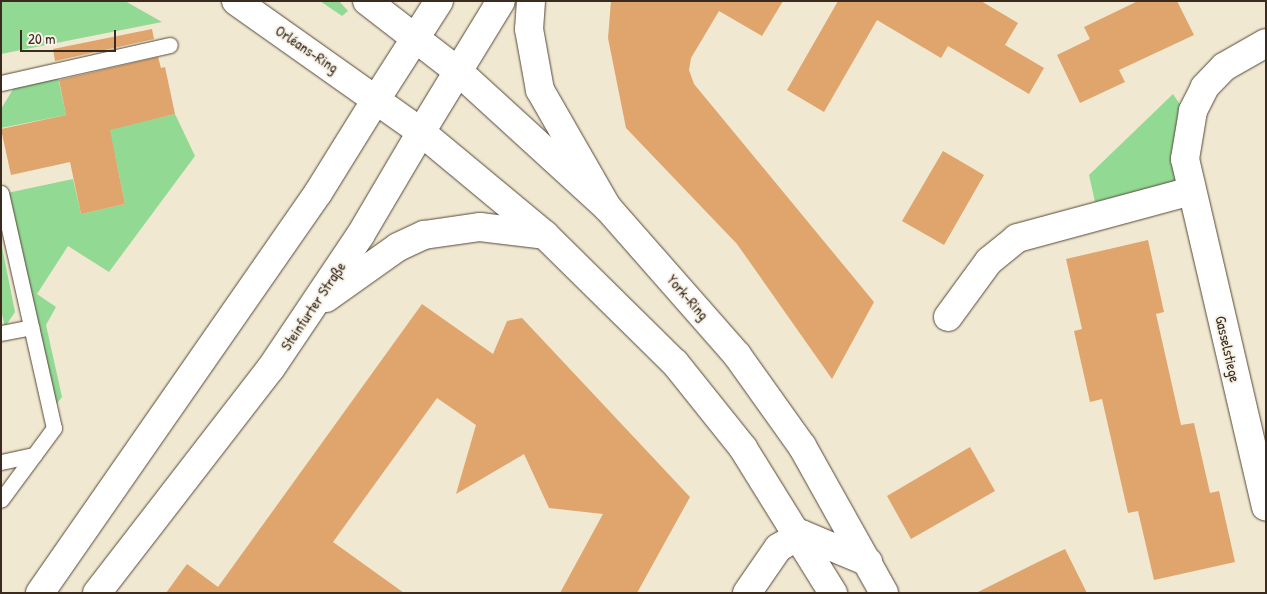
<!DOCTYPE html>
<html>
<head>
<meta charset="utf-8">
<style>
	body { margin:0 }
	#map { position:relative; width:1267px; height:594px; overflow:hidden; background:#f0e8d0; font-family:"Patrick Hand",sans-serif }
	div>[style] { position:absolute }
	.green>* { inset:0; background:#92da94 }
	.building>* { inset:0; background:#dfa56c }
	.roads { filter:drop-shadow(0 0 1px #564639) drop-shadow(0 0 1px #564639) }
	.lane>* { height:15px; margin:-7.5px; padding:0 7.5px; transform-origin:7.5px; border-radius:7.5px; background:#fff }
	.street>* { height:28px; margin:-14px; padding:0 14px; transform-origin:14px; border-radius:14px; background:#fff }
	.secondary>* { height:28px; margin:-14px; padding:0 14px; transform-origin:14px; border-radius:14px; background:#fff }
	.primary>* { height:28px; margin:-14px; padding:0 14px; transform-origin:14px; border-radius:14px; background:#fff }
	span { translate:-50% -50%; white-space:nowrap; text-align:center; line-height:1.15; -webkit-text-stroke:4px #f7f3e8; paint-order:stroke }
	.street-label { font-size:15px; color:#3b2a1e }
	.frame { position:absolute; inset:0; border:2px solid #3b2a1e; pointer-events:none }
	.scale { position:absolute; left:20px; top:30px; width:96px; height:22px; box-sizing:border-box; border:2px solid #3b2a1e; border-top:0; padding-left:6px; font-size:15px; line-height:18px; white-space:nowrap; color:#3b2a1e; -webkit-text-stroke:4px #f7f3e8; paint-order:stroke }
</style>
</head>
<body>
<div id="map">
	<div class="green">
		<i style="clip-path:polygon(1px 1px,125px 1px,162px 22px,1px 54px)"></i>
		<i style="clip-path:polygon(320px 1px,339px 1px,348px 11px,342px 16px)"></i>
		<i style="clip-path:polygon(58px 77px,66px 115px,1px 128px,1px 109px,15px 86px)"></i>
		<i style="clip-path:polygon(1173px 94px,1183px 109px,1180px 180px,1095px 202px,1089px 175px)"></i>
		<i style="clip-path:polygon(175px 114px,195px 156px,109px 272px,68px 246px,37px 294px,56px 307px,46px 325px,62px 397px,55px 406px,7px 193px,73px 179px,81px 214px,125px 204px,115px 155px,103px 146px,99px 132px)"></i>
		<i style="clip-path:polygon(1px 242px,15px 312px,5px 327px,1px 310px)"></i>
	</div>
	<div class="building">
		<i style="clip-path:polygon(611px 1px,783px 1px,762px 36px,719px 11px,691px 58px,689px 70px,694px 84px,874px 302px,832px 379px,737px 244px,626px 128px,608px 38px)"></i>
		<i style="clip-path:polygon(838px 1px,981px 1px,1018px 23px,1005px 45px,1044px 68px,1029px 94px,948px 46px,941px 58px,877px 20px,824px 112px,787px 90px)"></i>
		<i style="clip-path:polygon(1138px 1px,1177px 1px,1194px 35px,1119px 70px,1125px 82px,1080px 103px,1057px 55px,1090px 39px,1084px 27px)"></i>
		<i style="clip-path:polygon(152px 29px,154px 39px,55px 61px,53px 49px)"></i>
		<i style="clip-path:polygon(158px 57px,161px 68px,165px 67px,175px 114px,110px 130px,125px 204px,81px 214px,70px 162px,11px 175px,1px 129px,66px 115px,59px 80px)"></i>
		<i style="clip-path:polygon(943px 151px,984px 175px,944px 245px,902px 221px)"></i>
		<i style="clip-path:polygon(1148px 240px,1164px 312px,1156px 314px,1181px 425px,1194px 423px,1210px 493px,1219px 491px,1235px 562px,1154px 580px,1138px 511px,1128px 513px,1102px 399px,1090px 402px,1074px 331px,1082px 329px,1066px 259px)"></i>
		<i style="clip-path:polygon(422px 304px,493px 354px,507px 321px,522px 318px,690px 497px,637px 593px,560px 593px,603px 514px,549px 508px,524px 454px,456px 494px,476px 425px,437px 398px,333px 542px,404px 593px,166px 593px,187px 564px,218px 587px)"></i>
		<i style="clip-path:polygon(970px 447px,995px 491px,911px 539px,887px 496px)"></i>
		<i style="clip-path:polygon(1065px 549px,1087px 593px,976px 593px,1038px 562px)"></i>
	</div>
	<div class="roads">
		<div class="lane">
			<i style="left:1px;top:83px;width:173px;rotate:-12.7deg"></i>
			<i style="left:1px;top:193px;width:241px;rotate:77.3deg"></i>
			<i style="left:54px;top:428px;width:89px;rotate:126.4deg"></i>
			<i style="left:1px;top:333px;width:31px;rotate:-11deg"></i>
			<i style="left:1px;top:462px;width:34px;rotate:-12deg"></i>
		</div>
		<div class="street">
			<i style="left:1266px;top:43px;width:48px;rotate:150.3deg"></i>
			<i style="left:1224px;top:67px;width:28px;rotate:134deg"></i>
			<i style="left:1205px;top:87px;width:27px;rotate:117deg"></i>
			<i style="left:1193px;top:111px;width:49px;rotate:99.5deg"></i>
			<i style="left:1185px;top:159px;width:357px;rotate:76.9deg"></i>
			<i style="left:948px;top:317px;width:69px;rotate:-53.8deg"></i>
			<i style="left:989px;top:261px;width:36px;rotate:-39deg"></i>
			<i style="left:1017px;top:238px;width:180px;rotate:-15.1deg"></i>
			<i style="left:747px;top:593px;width:55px;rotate:-55.4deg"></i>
			<i style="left:778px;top:548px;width:27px;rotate:-31deg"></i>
			<i style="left:801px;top:534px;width:73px;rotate:22.7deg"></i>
		</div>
		<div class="secondary">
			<i style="left:459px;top:72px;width:200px;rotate:42.4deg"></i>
			<i style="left:607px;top:207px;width:197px;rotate:48.7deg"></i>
			<i style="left:737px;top:355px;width:112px;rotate:54.5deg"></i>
			<i style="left:802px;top:446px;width:168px;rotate:60.8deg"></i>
			<i style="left:326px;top:298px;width:88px;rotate:-35.3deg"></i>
			<i style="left:398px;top:247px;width:29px;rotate:-25deg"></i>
			<i style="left:424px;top:235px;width:57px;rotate:-8.1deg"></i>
			<i style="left:480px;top:227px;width:65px;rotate:7deg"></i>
			<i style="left:40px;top:593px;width:487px;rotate:-55.2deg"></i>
			<i style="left:318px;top:193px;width:112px;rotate:-58.2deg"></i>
			<i style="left:97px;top:593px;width:284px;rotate:-52.3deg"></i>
			<i style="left:271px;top:368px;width:161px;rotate:-56.1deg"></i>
			<i style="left:361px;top:234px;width:118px;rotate:-59.5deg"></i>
			<i style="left:421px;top:132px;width:161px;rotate:39.7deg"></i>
			<i style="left:545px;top:235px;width:182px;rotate:44.6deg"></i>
			<i style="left:675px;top:363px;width:109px;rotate:51.3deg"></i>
			<i style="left:743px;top:448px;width:171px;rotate:58.2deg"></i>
		</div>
		<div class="primary">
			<i style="left:236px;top:1px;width:227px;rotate:35.3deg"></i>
			<i style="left:421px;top:132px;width:153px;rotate:-58.6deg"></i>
			<i style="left:367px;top:1px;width:116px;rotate:37.7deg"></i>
			<i style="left:531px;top:1px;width:28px;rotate:94deg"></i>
			<i style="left:529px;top:29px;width:62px;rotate:79.8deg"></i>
			<i style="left:540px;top:90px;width:135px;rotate:60.2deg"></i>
			<i style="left:377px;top:98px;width:115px;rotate:-57.4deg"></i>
		</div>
	</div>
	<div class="street-label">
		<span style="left:307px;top:49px;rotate:34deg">Orléans-Ring</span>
		<span style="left:688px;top:297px;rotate:49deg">York-Ring</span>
		<span style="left:313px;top:306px;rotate:-56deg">Steinfurter Straße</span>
		<span style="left:1228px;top:349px;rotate:77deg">Gasselstiege</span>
	</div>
	<div class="frame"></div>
	<div class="scale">20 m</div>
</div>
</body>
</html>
